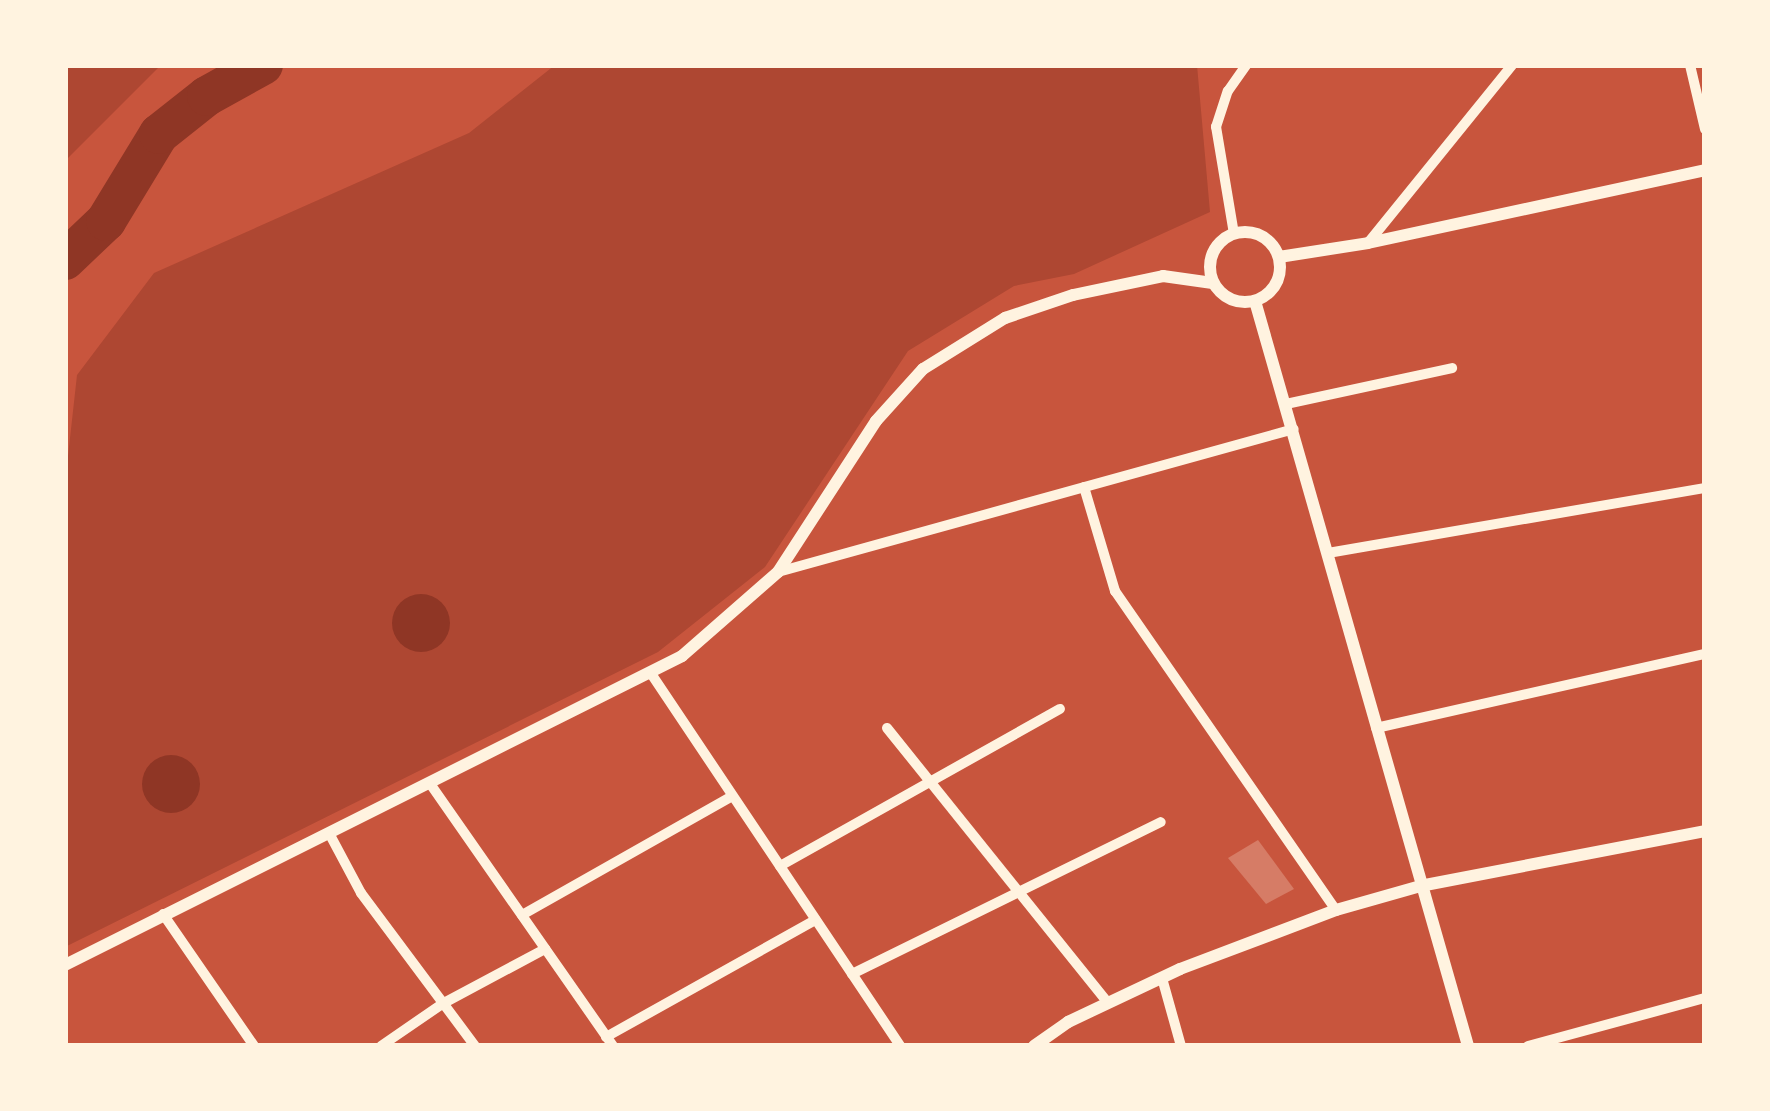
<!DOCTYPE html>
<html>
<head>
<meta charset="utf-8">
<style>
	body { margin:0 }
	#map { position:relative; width:1770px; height:1111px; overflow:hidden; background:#c8553d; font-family:"Work Sans",sans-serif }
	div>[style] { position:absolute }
	.green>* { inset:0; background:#ae4732 }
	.water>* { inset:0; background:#8f3625 }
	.round { border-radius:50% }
	.river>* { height:40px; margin:-20px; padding:0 20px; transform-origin:20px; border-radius:20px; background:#8f3625 }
	.building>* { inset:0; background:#d67c66 }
	.minor>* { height:10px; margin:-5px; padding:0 5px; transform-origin:5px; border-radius:5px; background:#fff3e0 }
	.tertiary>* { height:12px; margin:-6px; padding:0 6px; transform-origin:6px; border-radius:6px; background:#fff3e0 }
	.tertiary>.ring { margin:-6px; padding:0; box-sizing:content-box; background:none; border:12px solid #fff3e0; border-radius:50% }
	span { translate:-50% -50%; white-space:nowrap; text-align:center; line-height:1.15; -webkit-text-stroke:8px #fff3e0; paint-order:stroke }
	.frame { position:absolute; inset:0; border:68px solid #fff3e0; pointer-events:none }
</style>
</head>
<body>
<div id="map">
	<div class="green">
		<i style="clip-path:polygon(65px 65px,161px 65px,65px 161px)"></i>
		<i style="clip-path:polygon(555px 65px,1197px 65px,1210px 212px,1074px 274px,1014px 286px,908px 351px,765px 567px,658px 652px,65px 947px,65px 483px,77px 375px,154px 273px,469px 133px)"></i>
	</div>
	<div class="water">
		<i class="round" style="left:392px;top:594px;width:58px;height:58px"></i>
		<i class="round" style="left:142px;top:755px;width:58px;height:58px"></i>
	</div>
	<div class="river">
		<i style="left:65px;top:260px;width:57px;rotate:-43.6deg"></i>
		<i style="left:106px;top:221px;width:102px;rotate:-58.7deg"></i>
		<i style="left:159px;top:134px;width:61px;rotate:-38.4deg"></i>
		<i style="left:207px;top:96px;width:64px;rotate:-29deg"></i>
	</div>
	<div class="building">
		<i style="clip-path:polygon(1258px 840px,1294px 889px,1266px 904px,1228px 858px)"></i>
	</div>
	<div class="minor">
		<i style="left:1690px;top:65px;width:66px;rotate:76.8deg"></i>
		<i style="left:1234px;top:234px;width:109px;rotate:-99.5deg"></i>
		<i style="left:1216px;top:127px;width:38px;rotate:-72deg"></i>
		<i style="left:1228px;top:91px;width:32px;rotate:-55deg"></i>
		<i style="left:1368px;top:243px;width:229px;rotate:-51deg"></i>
		<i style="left:1286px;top:404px;width:170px;rotate:-12.2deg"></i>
		<i style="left:1084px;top:487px;width:109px;rotate:73.4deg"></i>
		<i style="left:1115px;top:591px;width:388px;rotate:55.3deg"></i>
		<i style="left:1328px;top:553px;width:383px;rotate:-9.8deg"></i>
		<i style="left:778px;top:572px;width:535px;rotate:-15.49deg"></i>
		<i style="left:650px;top:672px;width:450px;rotate:56.2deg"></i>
		<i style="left:887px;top:728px;width:353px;rotate:51.2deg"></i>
		<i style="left:1376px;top:728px;width:337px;rotate:-12.7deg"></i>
		<i style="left:431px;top:785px;width:318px;rotate:55.1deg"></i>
		<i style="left:329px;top:833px;width:68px;rotate:61.9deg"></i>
		<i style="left:361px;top:893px;width:191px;rotate:53.3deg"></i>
		<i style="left:780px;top:866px;width:321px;rotate:-29.3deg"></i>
		<i style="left:163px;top:914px;width:160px;rotate:55.4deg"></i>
		<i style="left:522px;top:915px;width:241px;rotate:-29.5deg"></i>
		<i style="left:852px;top:974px;width:344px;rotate:-26.2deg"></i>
		<i style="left:1162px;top:978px;width:71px;rotate:74.4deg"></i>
		<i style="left:606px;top:1037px;width:240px;rotate:-29.2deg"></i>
		<i style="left:381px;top:1046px;width:74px;rotate:-34.5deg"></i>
		<i style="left:442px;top:1004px;width:117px;rotate:-28.1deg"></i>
		<i style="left:1528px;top:1046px;width:183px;rotate:-15.2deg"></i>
	</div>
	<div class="tertiary">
		<i class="ring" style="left:1210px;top:232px;width:58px;height:58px"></i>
		<i style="left:1279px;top:257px;width:90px;rotate:-8.9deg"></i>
		<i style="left:1368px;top:243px;width:345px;rotate:-12.2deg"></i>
		<i style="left:1255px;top:301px;width:775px;rotate:74.04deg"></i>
		<i style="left:65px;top:965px;width:690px;rotate:-26.6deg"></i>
		<i style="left:682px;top:656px;width:128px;rotate:-41.2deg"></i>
		<i style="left:778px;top:572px;width:180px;rotate:-57deg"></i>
		<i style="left:876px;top:421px;width:70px;rotate:-47.9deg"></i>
		<i style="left:923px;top:369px;width:97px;rotate:-31.9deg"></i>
		<i style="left:1005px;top:318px;width:72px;rotate:-18.7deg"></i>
		<i style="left:1073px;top:295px;width:92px;rotate:-11.9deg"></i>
		<i style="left:1163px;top:276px;width:50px;rotate:8deg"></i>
		<i style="left:1034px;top:1046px;width:42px;rotate:-35.2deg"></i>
		<i style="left:1068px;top:1022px;width:124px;rotate:-25.3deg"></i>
		<i style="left:1180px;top:969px;width:167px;rotate:-20.7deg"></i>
		<i style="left:1336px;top:910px;width:87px;rotate:-15.9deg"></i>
		<i style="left:1420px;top:886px;width:290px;rotate:-10.9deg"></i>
	</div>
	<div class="frame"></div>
</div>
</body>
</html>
